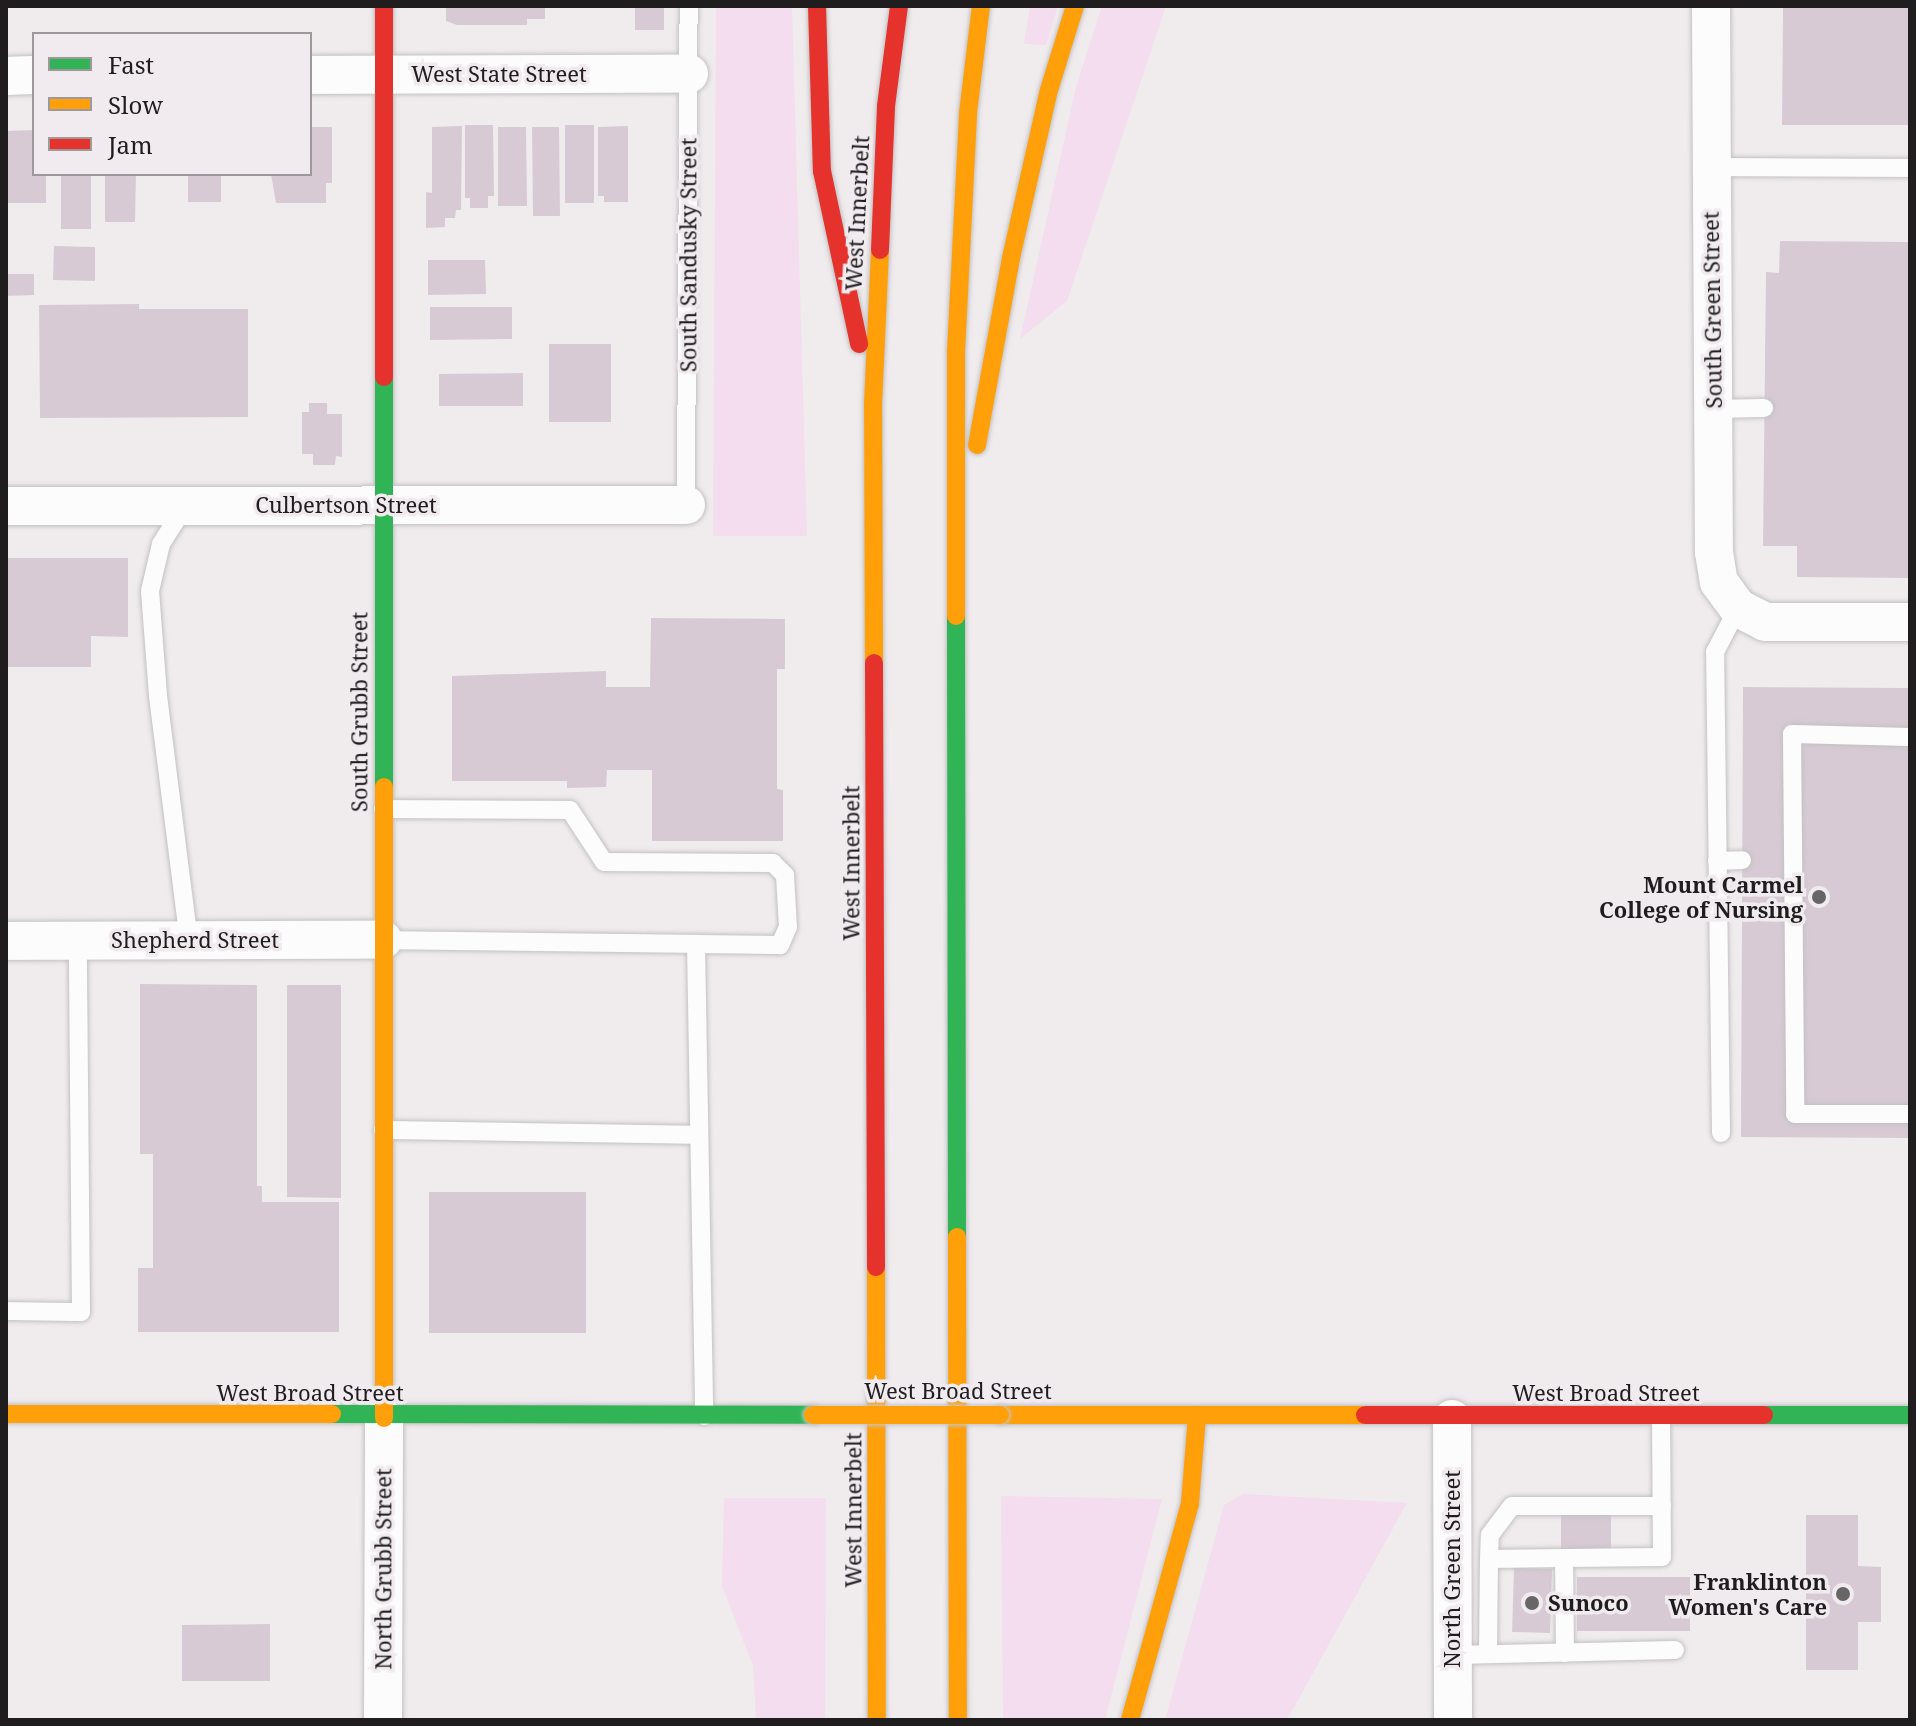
<!DOCTYPE html>
<html>
<head>
<meta charset="utf-8">
<style>
	body { margin:0 }
	#map { position:relative; width:1916px; height:1726px; overflow:hidden; background:#f0ecee; font-family:"Noto Serif",serif }
	div>[style] { position:absolute }
	.green>* { inset:0; background:#f4ddee }
	.building>* { inset:0; background:#d7cad4 }
	.roads { filter:drop-shadow(0 0 2px #c3c1c3) drop-shadow(0 0 2px #c3c1c3) }
	.lane>* { height:18px; margin:-9px; padding:0 9px; transform-origin:9px; border-radius:9px; background:#fdfcfc }
	.street>* { height:38px; margin:-19px; padding:0 19px; transform-origin:19px; border-radius:19px; background:#fdfcfc }
	.fast>* { height:18px; margin:-9px; padding:0 9px; transform-origin:9px; border-radius:9px; background:#30b455 }
	.slow>* { height:18px; margin:-9px; padding:0 9px; transform-origin:9px; border-radius:9px; background:#ff9f0a }
	.jam>* { height:18px; margin:-9px; padding:0 9px; transform-origin:9px; border-radius:9px; background:#e5322d }
	.bridges { filter:drop-shadow(0 0 2px #c8c6c7) drop-shadow(0 0 2px #c8c6c7) }
	.slow-bridge>* { height:18px; margin:-9px; padding:0 9px; transform-origin:9px; border-radius:9px; background:#ff9f0a }
	.dots>* { width:22px; height:22px; translate:-50% -50%; box-sizing:border-box; border:4px solid #f1ebef; border-radius:50% }
	span { translate:-50% -50%; white-space:nowrap; text-align:center; line-height:1.15; -webkit-text-stroke:7px #f1ebef; paint-order:stroke }
	.street-label { font-size:22px; color:#1f1d1e }
	.poi-label { font-size:22px; color:#1f1d1e; font-weight:700 }
	.right { translate:-100% -50%; text-align:right }
	.left { translate:0 -50%; text-align:left }
	.frame { position:absolute; inset:0; border:8px solid #1f1d1e; pointer-events:none }
	.legend { position:absolute; left:32px; top:32px; width:280px; height:144px; box-sizing:border-box; background:#f1ebef; border:2px solid #9d999b; margin:0; padding:10px 14px; list-style:none; font-size:24px; color:#1f1d1e }
	.legend li { display:flex; align-items:center; gap:16px; height:40px }
	.legend b { width:40px; border:2px solid #9d999b }
</style>
</head>
<body>
<div id="map">
	<div class="green">
		<i style="clip-path:polygon(716px 6px,792px 6px,807px 536px,713px 536px)"></i>
		<i style="clip-path:polygon(1030px 6px,1058px 6px,1046px 45px,1024px 44px)"></i>
		<i style="clip-path:polygon(1102px 6px,1166px 6px,1067px 301px,1020px 339px,1076px 87px)"></i>
		<i style="clip-path:polygon(1243px 1494px,1407px 1503px,1287px 1720px,1165px 1720px,1224px 1505px)"></i>
		<i style="clip-path:polygon(1001px 1496px,1162px 1499px,1105px 1720px,1003px 1720px)"></i>
		<i style="clip-path:polygon(724px 1498px,826px 1498px,825px 1720px,756px 1720px,753px 1666px,722px 1586px)"></i>
	</div>
	<div class="building">
		<i style="clip-path:polygon(446px 6px,545px 6px,545px 19px,527px 19px,527px 25px,457px 25px,446px 21px)"></i>
		<i style="clip-path:polygon(635px 6px,664px 6px,664px 30px,635px 30px)"></i>
		<i style="clip-path:polygon(1783px 6px,1910px 6px,1910px 125px,1782px 125px)"></i>
		<i style="clip-path:polygon(465px 125px,493px 125px,494px 196px,488px 196px,488px 208px,470px 208px,470px 198px,465px 198px)"></i>
		<i style="clip-path:polygon(565px 125px,594px 125px,594px 203px,565px 203px)"></i>
		<i style="clip-path:polygon(462px 126px,461px 210px,456px 210px,455px 218px,445px 218px,445px 227px,426px 228px,426px 192px,432px 193px,432px 127px)"></i>
		<i style="clip-path:polygon(628px 126px,628px 202px,604px 202px,604px 196px,598px 196px,598px 127px)"></i>
		<i style="clip-path:polygon(310px 127px,332px 127px,332px 183px,326px 183px,326px 203px,276px 203px,271px 174px,310px 174px)"></i>
		<i style="clip-path:polygon(498px 127px,526px 127px,527px 206px,498px 206px)"></i>
		<i style="clip-path:polygon(532px 127px,559px 127px,560px 216px,533px 216px)"></i>
		<i style="clip-path:polygon(34px 130px,34px 174px,46px 174px,46px 203px,6px 203px,6px 131px)"></i>
		<i style="clip-path:polygon(61px 174px,91px 174px,91px 229px,61px 229px)"></i>
		<i style="clip-path:polygon(105px 174px,136px 174px,135px 222px,105px 222px)"></i>
		<i style="clip-path:polygon(188px 174px,221px 174px,221px 202px,188px 202px)"></i>
		<i style="clip-path:polygon(1780px 241px,1910px 242px,1910px 578px,1797px 577px,1797px 546px,1763px 546px,1766px 272px,1779px 273px)"></i>
		<i style="clip-path:polygon(54px 246px,95px 247px,95px 281px,53px 280px)"></i>
		<i style="clip-path:polygon(428px 260px,485px 260px,486px 294px,428px 295px)"></i>
		<i style="clip-path:polygon(6px 274px,34px 274px,34px 295px,6px 296px)"></i>
		<i style="clip-path:polygon(139px 304px,139px 309px,248px 309px,248px 417px,40px 418px,39px 305px)"></i>
		<i style="clip-path:polygon(430px 307px,512px 307px,512px 339px,430px 340px)"></i>
		<i style="clip-path:polygon(549px 344px,611px 344px,611px 422px,549px 422px)"></i>
		<i style="clip-path:polygon(523px 373px,523px 406px,439px 406px,439px 374px)"></i>
		<i style="clip-path:polygon(309px 403px,327px 403px,327px 414px,342px 414px,342px 457px,336px 456px,335px 465px,313px 465px,313px 454px,302px 454px,302px 412px,309px 412px)"></i>
		<i style="clip-path:polygon(6px 558px,128px 558px,128px 637px,91px 636px,91px 667px,6px 667px)"></i>
		<i style="clip-path:polygon(651px 618px,785px 619px,785px 669px,777px 669px,777px 789px,783px 790px,783px 841px,652px 841px,652px 770px,607px 770px,606px 787px,567px 788px,567px 781px,452px 781px,452px 676px,606px 671px,606px 687px,650px 687px)"></i>
		<i style="clip-path:polygon(1743px 687px,1910px 688px,1910px 1138px,1741px 1137px)"></i>
		<i style="clip-path:polygon(140px 984px,257px 985px,257px 1186px,262px 1186px,262px 1202px,339px 1202px,339px 1332px,138px 1332px,138px 1268px,153px 1268px,153px 1154px,140px 1154px)"></i>
		<i style="clip-path:polygon(287px 985px,341px 985px,341px 1198px,287px 1197px)"></i>
		<i style="clip-path:polygon(429px 1192px,586px 1192px,586px 1333px,429px 1333px)"></i>
		<i style="clip-path:polygon(1611px 1510px,1611px 1549px,1561px 1549px,1561px 1511px)"></i>
		<i style="clip-path:polygon(1806px 1515px,1858px 1515px,1858px 1566px,1881px 1567px,1881px 1622px,1858px 1622px,1858px 1670px,1806px 1670px)"></i>
		<i style="clip-path:polygon(1514px 1568px,1552px 1569px,1550px 1633px,1512px 1632px)"></i>
		<i style="clip-path:polygon(1577px 1577px,1690px 1577px,1690px 1631px,1577px 1631px)"></i>
		<i style="clip-path:polygon(270px 1624px,270px 1681px,182px 1681px,182px 1625px)"></i>
	</div>
	<div class="roads">
		<div class="lane">
			<i style="left:1711px;top:167px;width:199px;rotate:0.3deg"></i>
			<i style="left:1713px;top:409px;width:51px;rotate:-1.1deg"></i>
			<i style="left:686px;top:505px;width:499px;rotate:-89.7deg"></i>
			<i style="left:185px;top:506px;width:45px;rotate:122.3deg"></i>
			<i style="left:161px;top:544px;width:48px;rotate:103.2deg"></i>
			<i style="left:150px;top:591px;width:105px;rotate:85.6deg"></i>
			<i style="left:158px;top:696px;width:246px;rotate:82.8deg"></i>
			<i style="left:1910px;top:737px;width:118px;rotate:-178.5deg"></i>
			<i style="left:1792px;top:734px;width:380px;rotate:89.5deg"></i>
			<i style="left:1795px;top:1114px;width:115px"></i>
			<i style="left:383px;top:809px;width:187px;rotate:0.3deg"></i>
			<i style="left:570px;top:810px;width:62px;rotate:56.8deg"></i>
			<i style="left:604px;top:862px;width:169px;rotate:0.3deg"></i>
			<i style="left:773px;top:863px;width:17px;rotate:45deg"></i>
			<i style="left:785px;top:875px;width:52px;rotate:86.7deg"></i>
			<i style="left:788px;top:927px;width:20px;rotate:114deg"></i>
			<i style="left:780px;top:945px;width:84px;rotate:-179.3deg"></i>
			<i style="left:1717px;top:861px;width:25px;rotate:-2deg"></i>
			<i style="left:383px;top:940px;width:313px;rotate:0.7deg"></i>
			<i style="left:696px;top:944px;width:472px;rotate:89deg"></i>
			<i style="left:383px;top:1130px;width:316px;rotate:0.9deg"></i>
			<i style="left:1721px;top:1133px;width:481px;rotate:-90.7deg"></i>
			<i style="left:1715px;top:652px;width:50px;rotate:-62.4deg"></i>
			<i style="left:6px;top:1311px;width:75px;rotate:0.8deg"></i>
			<i style="left:81px;top:1312px;width:371px;rotate:-90.5deg"></i>
			<i style="left:1564px;top:1558px;width:98px;rotate:-0.6deg"></i>
			<i style="left:1662px;top:1557px;width:140px;rotate:-90.4deg"></i>
			<i style="left:1489px;top:1559px;width:24px;rotate:-88deg"></i>
			<i style="left:1490px;top:1535px;width:36px;rotate:-53deg"></i>
			<i style="left:1512px;top:1506px;width:150px"></i>
			<i style="left:1488px;top:1654px;width:95px;rotate:-89.4deg"></i>
			<i style="left:1489px;top:1559px;width:75px;rotate:-0.8deg"></i>
			<i style="left:1564px;top:1558px;width:95px;rotate:89.4deg"></i>
			<i style="left:1453px;top:1655px;width:222px;rotate:-1.3deg"></i>
		</div>
		<div class="street">
			<i style="left:1711px;top:6px;width:546px;rotate:89.69deg"></i>
			<i style="left:1714px;top:552px;width:30px;rotate:81deg"></i>
			<i style="left:1719px;top:582px;width:32px;rotate:54deg"></i>
			<i style="left:1738px;top:608px;width:30px;rotate:27deg"></i>
			<i style="left:1765px;top:622px;width:145px"></i>
			<i style="left:310px;top:75px;width:379px;rotate:-0.2deg"></i>
			<i style="left:6px;top:76px;width:28px;rotate:-2deg"></i>
			<i style="left:6px;top:506px;width:680px;rotate:-0.08deg"></i>
			<i style="left:6px;top:941px;width:377px;rotate:-0.2deg"></i>
			<i style="left:1452px;top:1419px;width:301px;rotate:89.8deg"></i>
			<i style="left:383px;top:1720px;width:302px;rotate:-89.8deg"></i>
		</div>
		<div class="fast">
			<i style="left:384px;top:377px;width:410px;rotate:90deg"></i>
			<i style="left:956px;top:616px;width:621px;rotate:89.91deg"></i>
			<i style="left:332px;top:1414px;width:481px;rotate:0.1deg"></i>
			<i style="left:1764px;top:1415px;width:146px"></i>
		</div>
		<div class="slow">
			<i style="left:977px;top:445px;width:190px;rotate:-79.7deg"></i>
			<i style="left:1011px;top:258px;width:172px;rotate:-77.3deg"></i>
			<i style="left:1049px;top:90px;width:88px;rotate:-72.8deg"></i>
			<i style="left:956px;top:616px;width:264px;rotate:-90deg"></i>
			<i style="left:956px;top:352px;width:239px;rotate:-87.1deg"></i>
			<i style="left:968px;top:113px;width:108px;rotate:-83.1deg"></i>
			<i style="left:874px;top:663px;width:258px;rotate:-90.2deg"></i>
			<i style="left:873px;top:405px;width:155px;rotate:-87.4deg"></i>
			<i style="left:384px;top:787px;width:631px;rotate:90deg"></i>
			<i style="left:957px;top:1237px;width:483px;rotate:89.9deg"></i>
			<i style="left:876px;top:1267px;width:453px;rotate:89.9deg"></i>
			<i style="left:6px;top:1414px;width:326px"></i>
			<i style="left:1000px;top:1415px;width:365px"></i>
			<i style="left:1130px;top:1720px;width:225px;rotate:-74.5deg"></i>
			<i style="left:1190px;top:1503px;width:87px;rotate:-85.4deg"></i>
		</div>
		<div class="jam">
			<i style="left:384px;top:6px;width:371px;rotate:90deg"></i>
			<i style="left:817px;top:6px;width:165px;rotate:88.3deg"></i>
			<i style="left:822px;top:171px;width:177px;rotate:77.9deg"></i>
			<i style="left:880px;top:250px;width:144px;rotate:-87.6deg"></i>
			<i style="left:886px;top:106px;width:101px;rotate:-82.6deg"></i>
			<i style="left:874px;top:663px;width:604px;rotate:89.81deg"></i>
			<i style="left:1365px;top:1415px;width:399px"></i>
		</div>
	</div>
	<div class="bridges">
		<div class="slow-bridge">
			<i style="left:813px;top:1415px;width:187px"></i>
		</div>
	</div>
	<div class="dots">
		<i style="left:1819px;top:897px;background:#686567"></i>
		<i style="left:1843px;top:1594px;background:#686567"></i>
		<i style="left:1532px;top:1603px;background:#686567"></i>
	</div>
	<div class="street-label">
		<span style="left:499px;top:74px">West State Street</span>
		<span style="left:857px;top:213px;rotate:-87deg">West Innerbelt</span>
		<span style="left:688px;top:255px;rotate:-90deg">South Sandusky Street</span>
		<span style="left:1712px;top:310px;rotate:-91deg">South Green Street</span>
		<span style="left:346px;top:505px">Culbertson Street</span>
		<span style="left:359px;top:712px;rotate:-90deg">South Grubb Street</span>
		<span style="left:851px;top:863px;rotate:-90deg">West Innerbelt</span>
		<span style="left:195px;top:940px">Shepherd Street</span>
		<span style="left:958px;top:1391px">West Broad Street</span>
		<span style="left:310px;top:1393px">West Broad Street</span>
		<span style="left:1606px;top:1393px">West Broad Street</span>
		<span style="left:853px;top:1510px;rotate:-90deg">West Innerbelt</span>
		<span style="left:383px;top:1569px;rotate:-90deg">North Grubb Street</span>
		<span style="left:1452px;top:1569px;rotate:-90deg">North Green Street</span>
	</div>
	<div class="poi-label">
		<span class="right" style="left:1803px;top:897px">Mount Carmel<br>College of Nursing</span>
		<span class="right" style="left:1827px;top:1594px">Franklinton<br>Women's Care</span>
		<span class="left" style="left:1548px;top:1603px">Sunoco</span>
	</div>
	<div class="frame"></div>
	<ul class="legend">
	<li><b style="height:10px;background:#30b455"></b>Fast</li>
	<li><b style="height:10px;background:#ff9f0a"></b>Slow</li>
	<li><b style="height:10px;background:#e5322d"></b>Jam</li>
	</ul>
</div>
</body>
</html>
